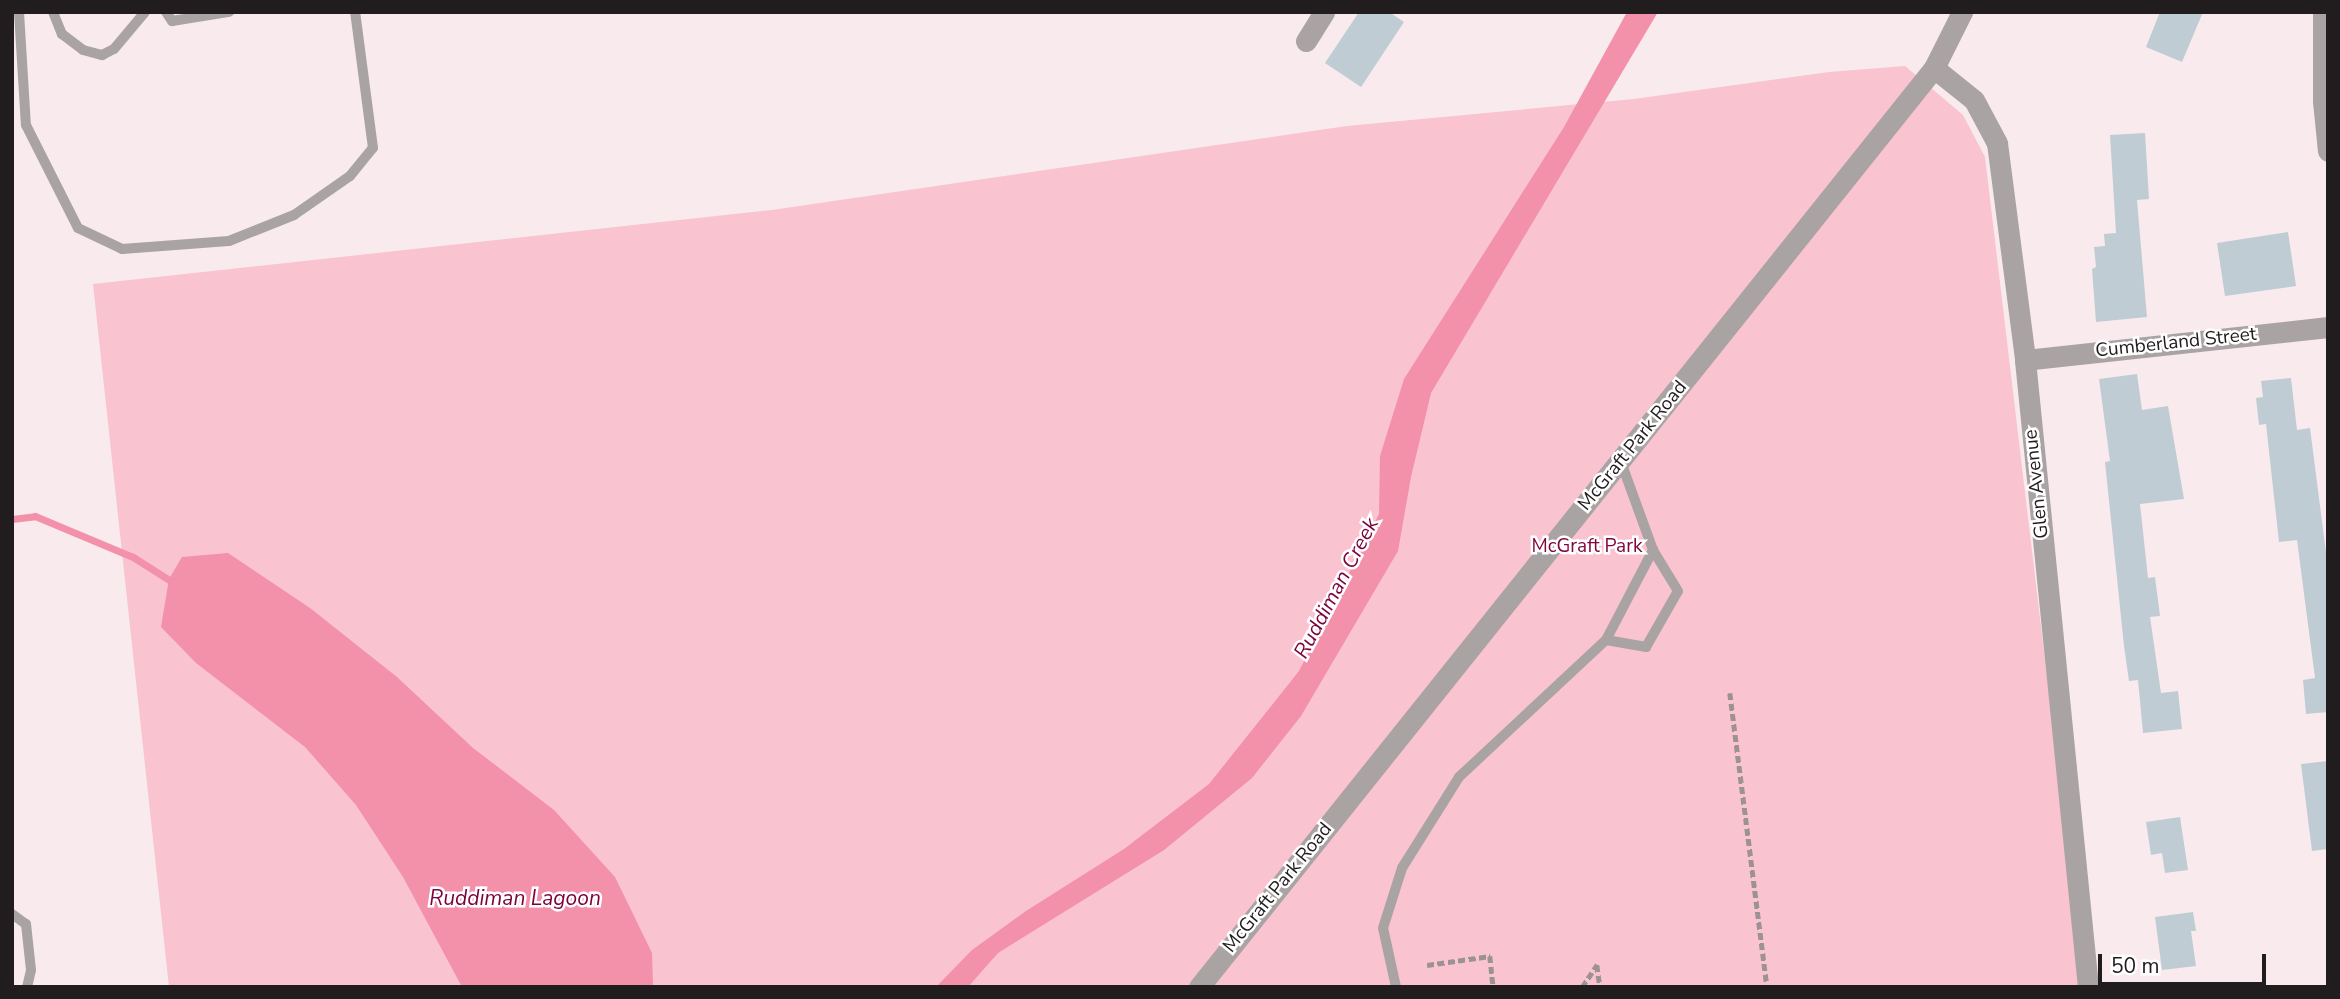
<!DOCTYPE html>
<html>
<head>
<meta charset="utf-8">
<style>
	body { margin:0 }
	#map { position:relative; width:2340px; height:999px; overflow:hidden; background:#f9eaed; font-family:"Nunito Sans",sans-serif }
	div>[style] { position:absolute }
	.green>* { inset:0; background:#f9c3cf }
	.water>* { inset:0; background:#f390aa }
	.stream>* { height:7px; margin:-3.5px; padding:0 3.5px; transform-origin:3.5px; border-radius:3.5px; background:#f390aa }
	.building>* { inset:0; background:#c0ccd4 }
	.path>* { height:4.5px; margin-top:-2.25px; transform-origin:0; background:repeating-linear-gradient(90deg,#9c9294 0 7px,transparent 0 10.5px) }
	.lane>* { height:10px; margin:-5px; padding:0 5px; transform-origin:5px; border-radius:5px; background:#a9a3a4 }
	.street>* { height:21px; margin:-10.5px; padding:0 10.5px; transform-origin:10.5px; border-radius:10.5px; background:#a9a3a4 }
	span { translate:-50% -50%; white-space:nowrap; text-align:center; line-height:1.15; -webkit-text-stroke:5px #fff; paint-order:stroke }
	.street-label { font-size:19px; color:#211c1d }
	.park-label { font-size:19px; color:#80073c }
	.water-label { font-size:21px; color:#7c023a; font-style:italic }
	.frame { position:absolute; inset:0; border:14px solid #211c1d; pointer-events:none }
	.scale { position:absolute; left:2098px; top:954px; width:168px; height:32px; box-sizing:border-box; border:4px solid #211c1d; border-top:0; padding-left:9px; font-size:21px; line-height:24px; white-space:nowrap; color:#211c1d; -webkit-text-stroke:5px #fff; paint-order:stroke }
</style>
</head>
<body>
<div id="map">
	<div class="green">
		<i style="clip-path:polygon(1905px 66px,1963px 115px,1985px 157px,2084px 987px,169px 987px,93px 284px,772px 210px,1347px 126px,1634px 99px,1829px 72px)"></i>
	</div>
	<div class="water">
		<i style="clip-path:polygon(1627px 12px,1658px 12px,1431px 393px,1411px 477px,1398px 551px,1301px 716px,1252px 778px,1164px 850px,998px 953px,968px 987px,936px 987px,972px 950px,1026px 911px,1124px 849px,1209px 784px,1299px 671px,1379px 514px,1380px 456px,1404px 379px,1564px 127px)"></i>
		<i style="clip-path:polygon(228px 553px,310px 608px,397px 677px,473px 748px,554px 810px,615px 877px,652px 953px,653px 987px,462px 987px,403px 877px,356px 805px,305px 747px,196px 663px,161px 627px,169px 579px,182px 557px)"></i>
	</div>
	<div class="stream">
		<i style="left:12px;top:519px;width:23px;rotate:-7deg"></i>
		<i style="left:35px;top:516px;width:106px;rotate:22.7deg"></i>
		<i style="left:133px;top:557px;width:49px;rotate:32.4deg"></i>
	</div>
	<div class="building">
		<i style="clip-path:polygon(1359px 12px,1389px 12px,1404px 22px,1361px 87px,1325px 63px)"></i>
		<i style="clip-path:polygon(2160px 12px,2203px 12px,2182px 62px,2146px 47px)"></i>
		<i style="clip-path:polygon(2145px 133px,2149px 199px,2137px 200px,2147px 317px,2096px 322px,2092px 269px,2096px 267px,2094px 247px,2105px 246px,2104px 234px,2116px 233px,2110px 135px)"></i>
		<i style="clip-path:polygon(2288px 232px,2296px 286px,2225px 296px,2217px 243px)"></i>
		<i style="clip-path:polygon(2137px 374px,2142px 410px,2168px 406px,2184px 499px,2140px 504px,2148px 578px,2155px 577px,2160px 616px,2150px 617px,2161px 693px,2178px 691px,2182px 729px,2143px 733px,2138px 680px,2129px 681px,2124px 646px,2105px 462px,2110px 461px,2099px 379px)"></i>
		<i style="clip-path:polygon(2291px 378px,2297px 430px,2310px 428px,2328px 568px,2328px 712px,2306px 714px,2303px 680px,2315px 678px,2297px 540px,2279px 542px,2266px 424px,2259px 425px,2256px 398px,2263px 397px,2261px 381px)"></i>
		<i style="clip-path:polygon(2328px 761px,2328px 849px,2312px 851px,2301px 764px)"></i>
		<i style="clip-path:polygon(2180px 817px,2188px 870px,2165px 873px,2162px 853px,2151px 855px,2146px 822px)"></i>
		<i style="clip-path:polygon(2193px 912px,2196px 931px,2191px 931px,2196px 966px,2162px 970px,2155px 917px)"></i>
	</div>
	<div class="path">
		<i style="left:1730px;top:693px;width:296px;rotate:82.8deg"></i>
		<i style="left:1427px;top:965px;width:64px;rotate:-8.1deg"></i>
		<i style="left:1490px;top:956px;width:31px;rotate:84deg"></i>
		<i style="left:1582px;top:987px;width:27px;rotate:-56deg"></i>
		<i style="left:1597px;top:965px;width:22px;rotate:82deg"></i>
	</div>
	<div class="lane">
		<i style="left:19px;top:12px;width:113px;rotate:86.5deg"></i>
		<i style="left:26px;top:125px;width:115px;rotate:63.2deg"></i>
		<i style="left:78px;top:228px;width:49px;rotate:25.5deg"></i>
		<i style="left:122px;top:249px;width:107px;rotate:-4.3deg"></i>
		<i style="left:229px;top:241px;width:70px;rotate:-21.8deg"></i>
		<i style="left:294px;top:215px;width:68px;rotate:-34.9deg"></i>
		<i style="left:350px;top:176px;width:36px;rotate:-51deg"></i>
		<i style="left:373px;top:148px;width:137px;rotate:-97.5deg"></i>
		<i style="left:53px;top:12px;width:24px;rotate:68deg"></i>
		<i style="left:62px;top:34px;width:26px;rotate:37deg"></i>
		<i style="left:83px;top:50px;width:20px;rotate:15deg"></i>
		<i style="left:102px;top:55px;width:13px;rotate:-27deg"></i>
		<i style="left:114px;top:49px;width:48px;rotate:-50deg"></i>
		<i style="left:166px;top:12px;width:11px;rotate:56deg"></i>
		<i style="left:172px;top:21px;width:58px;rotate:-9deg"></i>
		<i style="left:1606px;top:640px;width:41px;rotate:9.9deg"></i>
		<i style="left:1646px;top:647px;width:64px;rotate:-60.3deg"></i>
		<i style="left:1678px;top:591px;width:48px;rotate:-121.4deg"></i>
		<i style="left:12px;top:914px;width:17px;rotate:36deg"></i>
		<i style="left:26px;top:924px;width:46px;rotate:83.8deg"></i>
		<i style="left:31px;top:970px;width:17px;rotate:103deg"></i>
		<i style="left:1396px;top:987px;width:60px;rotate:-102.4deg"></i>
		<i style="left:1383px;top:928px;width:63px;rotate:-72.4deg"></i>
		<i style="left:1402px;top:868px;width:107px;rotate:-57.9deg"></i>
		<i style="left:1459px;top:777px;width:201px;rotate:-43deg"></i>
		<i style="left:1606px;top:640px;width:102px;rotate:-62.4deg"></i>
		<i style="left:1653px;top:550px;width:94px;rotate:-110deg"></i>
	</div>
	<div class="street">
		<i style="left:2323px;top:12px;width:89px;rotate:90deg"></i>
		<i style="left:2323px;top:101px;width:50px;rotate:84.3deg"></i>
		<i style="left:1306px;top:41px;width:34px;rotate:-58deg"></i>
		<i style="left:1934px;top:68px;width:51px;rotate:38.7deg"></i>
		<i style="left:1974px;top:100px;width:49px;rotate:61.9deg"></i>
		<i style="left:1997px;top:143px;width:219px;rotate:82.6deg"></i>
		<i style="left:2025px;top:360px;width:630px;rotate:84.26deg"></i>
		<i style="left:2025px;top:360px;width:305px;rotate:-6.2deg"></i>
		<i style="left:1199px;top:987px;width:1177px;rotate:-51.35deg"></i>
		<i style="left:1934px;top:68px;width:63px;rotate:-63.4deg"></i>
	</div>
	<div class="street-label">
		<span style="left:2176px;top:343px;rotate:-6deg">Cumberland Street</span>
		<span style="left:1633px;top:446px;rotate:-51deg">McGraft Park Road</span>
		<span style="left:2037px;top:484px;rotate:-96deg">Glen Avenue</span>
		<span style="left:1278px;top:888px;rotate:-51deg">McGraft Park Road</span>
	</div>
	<div class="park-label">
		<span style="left:1587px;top:547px">McGraft Park</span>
	</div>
	<div class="water-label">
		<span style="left:1336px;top:588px;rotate:-62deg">Ruddiman Creek</span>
		<span style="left:515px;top:898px">Ruddiman Lagoon</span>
	</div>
	<div class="frame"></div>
	<div class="scale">50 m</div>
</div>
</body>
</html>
